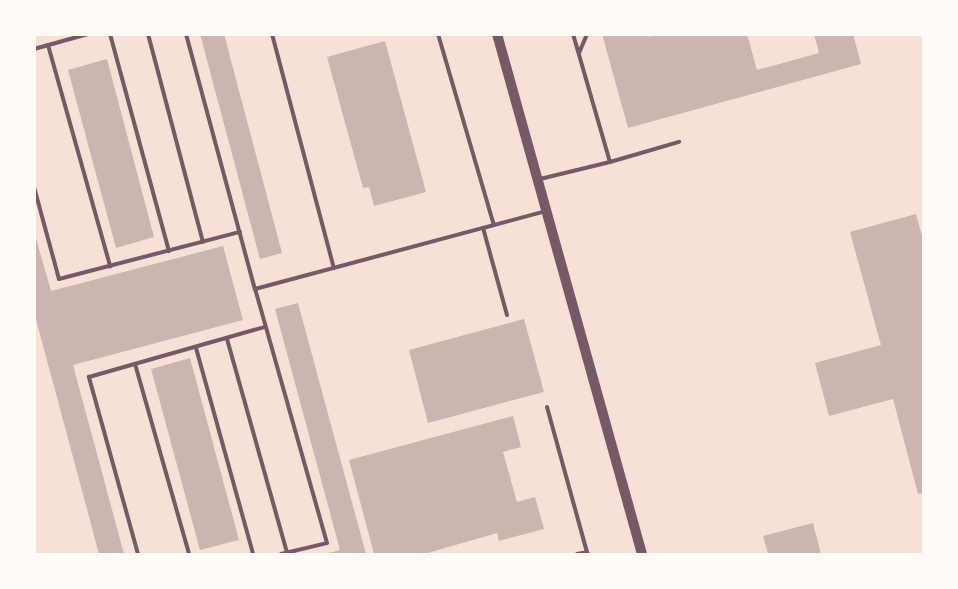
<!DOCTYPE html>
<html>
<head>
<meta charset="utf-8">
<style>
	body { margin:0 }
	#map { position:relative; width:958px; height:589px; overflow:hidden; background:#f7e1d7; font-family:Barlow,sans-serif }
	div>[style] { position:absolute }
	.building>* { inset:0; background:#ccb4b1 }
	.service>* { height:4px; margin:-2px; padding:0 2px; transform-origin:2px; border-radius:2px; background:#755966 }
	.tertiary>* { height:10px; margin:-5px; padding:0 5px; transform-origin:5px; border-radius:5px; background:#755966 }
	span { translate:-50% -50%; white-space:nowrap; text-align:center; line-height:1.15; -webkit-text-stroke:4.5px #fffaf5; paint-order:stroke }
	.frame { position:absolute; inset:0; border:36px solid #fffaf5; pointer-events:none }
</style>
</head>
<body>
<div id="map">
	<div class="building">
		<i style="clip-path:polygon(200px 34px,224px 34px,282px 253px,260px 259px)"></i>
		<i style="clip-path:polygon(602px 34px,648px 34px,649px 37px,657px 34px,747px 34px,757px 70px,819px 53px,814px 34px,853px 34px,861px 64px,628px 128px)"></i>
		<i style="clip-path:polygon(385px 41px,426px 192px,374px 206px,369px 187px,363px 188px,327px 57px)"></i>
		<i style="clip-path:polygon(107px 59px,154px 237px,116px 248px,68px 70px)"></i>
		<i style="clip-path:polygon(916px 214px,924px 243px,924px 493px,918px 494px,893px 399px,829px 416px,815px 363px,881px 345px,850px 232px)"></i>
		<i style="clip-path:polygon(34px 231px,51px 291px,223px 246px,243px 320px,73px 365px,124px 554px,99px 554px,34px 312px)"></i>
		<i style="clip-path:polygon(298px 303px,366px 554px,325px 554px,340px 550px,275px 309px)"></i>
		<i style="clip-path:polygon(524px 319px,544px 392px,428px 423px,409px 350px)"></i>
		<i style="clip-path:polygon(190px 358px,239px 540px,200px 550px,151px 369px)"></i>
		<i style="clip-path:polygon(513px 416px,521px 447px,503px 452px,517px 502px,535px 497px,544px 529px,499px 541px,497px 533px,424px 554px,374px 554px,349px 460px)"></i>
		<i style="clip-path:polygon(813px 523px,821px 554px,768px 554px,763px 536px)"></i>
	</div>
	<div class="service">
		<i style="left:110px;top:34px;width:225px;rotate:74.8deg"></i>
		<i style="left:148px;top:34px;width:215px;rotate:75.2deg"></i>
		<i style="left:186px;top:34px;width:264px;rotate:74.9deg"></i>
		<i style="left:272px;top:34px;width:242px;rotate:75.2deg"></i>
		<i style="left:438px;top:34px;width:199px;rotate:73.7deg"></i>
		<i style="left:573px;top:34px;width:133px;rotate:73.9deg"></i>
		<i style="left:610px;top:162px;width:72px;rotate:-16.2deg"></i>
		<i style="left:48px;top:45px;width:230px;rotate:74.3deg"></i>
		<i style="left:34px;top:49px;width:56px;rotate:-15.5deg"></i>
		<i style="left:579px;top:53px;width:21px;rotate:-67deg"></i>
		<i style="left:540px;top:179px;width:72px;rotate:-13.7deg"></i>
		<i style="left:34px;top:187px;width:95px;rotate:74.8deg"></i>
		<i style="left:59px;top:279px;width:187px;rotate:-14.6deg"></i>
		<i style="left:507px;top:315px;width:90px;rotate:-105.4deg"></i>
		<i style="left:483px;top:228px;width:65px;rotate:-15.1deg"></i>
		<i style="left:227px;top:339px;width:222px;rotate:74.3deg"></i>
		<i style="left:196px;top:348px;width:214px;rotate:74.5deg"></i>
		<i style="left:135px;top:364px;width:198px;rotate:74.1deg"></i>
		<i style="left:547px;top:407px;width:150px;rotate:74.6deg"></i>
		<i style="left:138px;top:554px;width:184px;rotate:-105.5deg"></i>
		<i style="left:89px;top:377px;width:183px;rotate:-15.9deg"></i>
		<i style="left:281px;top:554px;width:47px;rotate:-13.4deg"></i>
		<i style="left:327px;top:543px;width:264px;rotate:-105.8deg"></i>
		<i style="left:255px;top:289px;width:236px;rotate:-15deg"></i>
		<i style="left:577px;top:554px;width:10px;rotate:-11deg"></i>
		<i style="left:587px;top:552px;width:2px;rotate:63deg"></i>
	</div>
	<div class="tertiary">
		<i style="left:497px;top:34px;width:540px;rotate:74.42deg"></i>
	</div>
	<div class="frame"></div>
</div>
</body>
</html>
